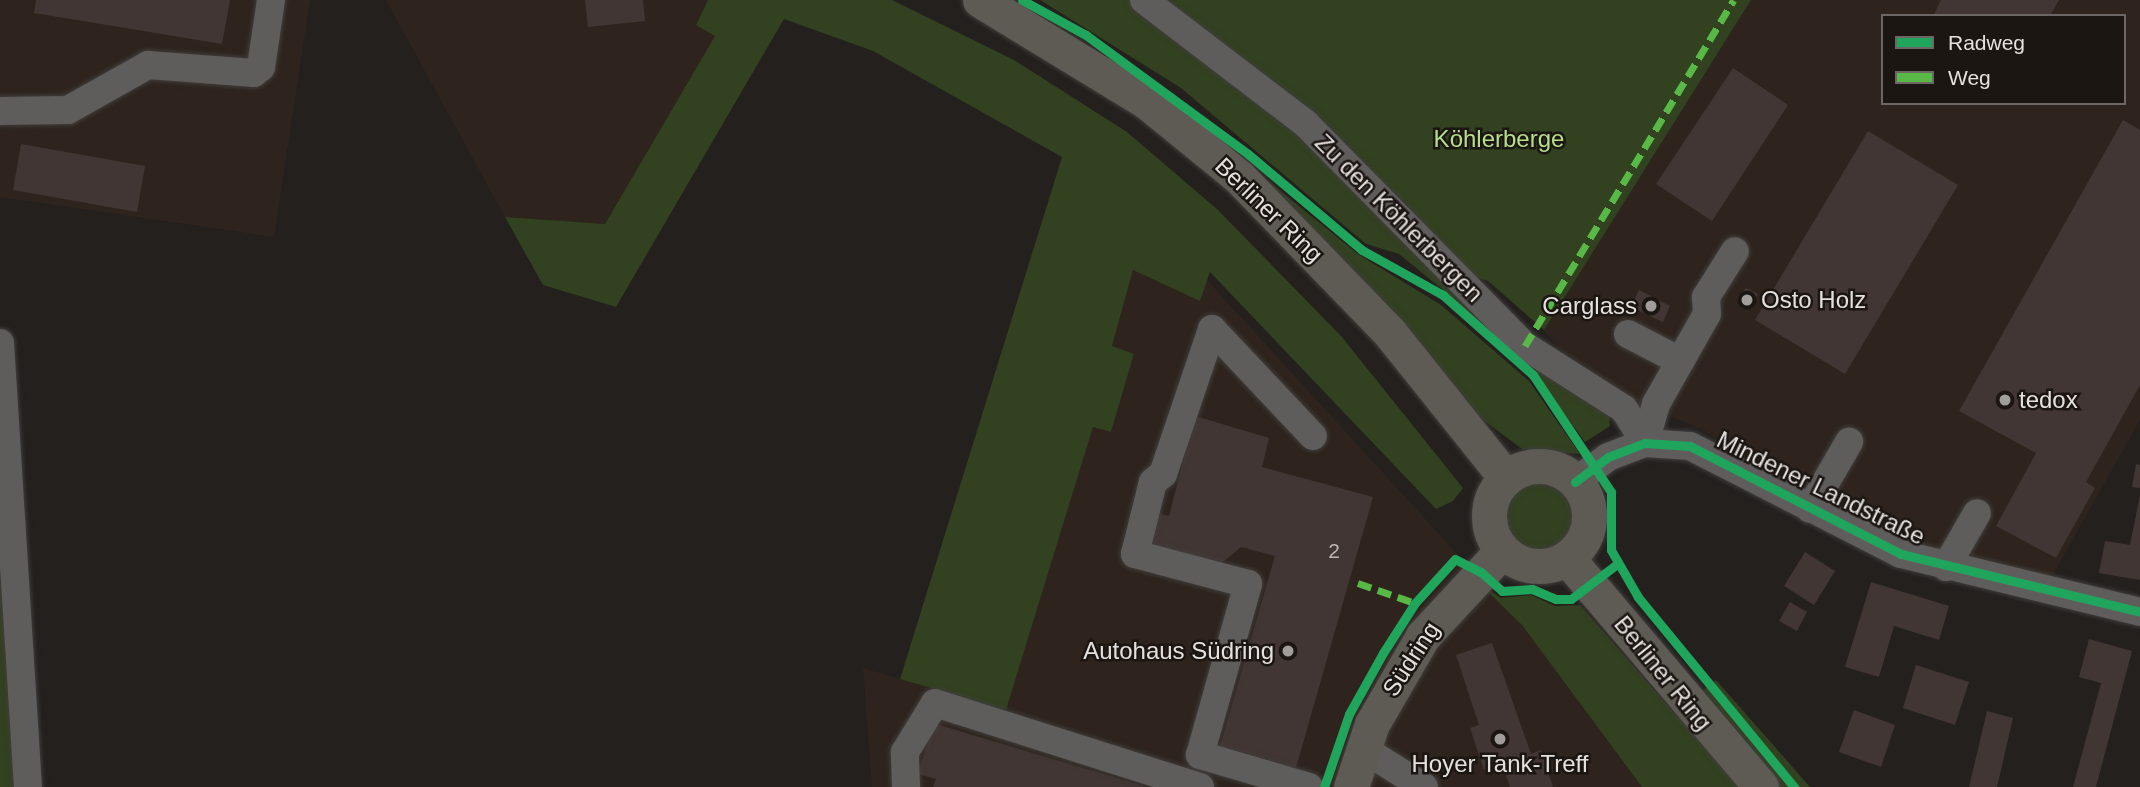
<!DOCTYPE html>
<html>
<head>
<meta charset="utf-8">
<style>
	body { margin:0 }
	#map { position:relative; width:2140px; height:787px; overflow:hidden; background:#23201e; font-family:Helvetica,sans-serif }
	div>[style] { position:absolute }
	.built>* { inset:0; background:#2e241d }
	.green>* { inset:0; background:#32411f }
	.round { border-radius:50% }
	.building>* { inset:0; background:#423634 }
	.roads { filter:drop-shadow(0 0 2px #3f3d3b) drop-shadow(0 0 2px #3f3d3b) }
	.minor>* { height:28px; margin:-14px; padding:0 14px; transform-origin:14px; border-radius:14px; background:#5f5d5c }
	.major>* { height:35px; margin:-17.5px; padding:0 17.5px; transform-origin:17.5px; border-radius:17.5px; background:#5e5a54 }
	.major>.ring { margin:-17.5px; padding:0; box-sizing:content-box; background:none; border:35px solid #5e5a54; border-radius:50% }
	.quiet>* { height:7px; margin-top:-3.5px; transform-origin:0; background:repeating-linear-gradient(90deg,#58b947 0 14px,transparent 0 21px) }
	.cycleway>* { height:9px; margin:-4.5px; padding:0 4.5px; transform-origin:4.5px; border-radius:4.5px; background:#20a55d }
	.dots>* { width:19px; height:19px; translate:-50% -50%; box-sizing:border-box; border:4px solid #1c1613; border-radius:50% }
	span { translate:-50% -50%; white-space:nowrap; text-align:center; line-height:1.15; -webkit-text-stroke:5px #1c1613; paint-order:stroke }
	.number-label { font-size:21px; color:#bcb6b3 }
	.number-label span { -webkit-text-stroke-width:0 }
	.park-label { font-size:24px; color:#b6df8a }
	.street-label { font-size:24px; color:#e4e0dd }
	.poi-label { font-size:24px; color:#e4e0dd }
	.left { translate:0 -50%; text-align:left }
	.right { translate:-100% -50%; text-align:right }
	.legend { position:absolute; left:1881px; top:14px; width:245px; height:91px; box-sizing:border-box; background:#1c1613; border:2px solid #6c6764; margin:0; padding:9px 12px; list-style:none; font-size:21px; color:#e4e0dd }
	.legend li { display:flex; align-items:center; gap:14px; height:35px }
	.legend b { width:35px; border:2px solid #6c6764 }
</style>
</head>
<body>
<div id="map">
	<div class="built">
		<i style="clip-path:polygon(0 0,310px 0,274px 237px,0 197px)"></i>
		<i style="clip-path:polygon(386px 0,708px 0,696px 24px,715px 36px,605px 224px,505px 217px)"></i>
		<i style="clip-path:polygon(evenodd,1751px 0,2140px 0,2140px 420px,2051px 578px,1912px 549px,1790px 487px,1701px 429px,1630px 399px,1561px 350px,1544px 330px,1751px 0,1883px 16px,2124px 16px,2124px 103px,1883px 103px,1883px 16px)"></i>
		<i style="clip-path:polygon(1133px 270px,1200px 301px,1206px 279px,1522px 625px,1642px 787px,872px 787px,863px 668px,1006px 710px,1093px 427px,1111px 432px,1134px 355px,1112px 346px)"></i>
	</div>
	<div class="green">
		<i style="clip-path:polygon(708px 0,892px 0,1014px 60px,1127px 132px,1218px 210px,1341px 336px,1463px 488px,1453px 501px,1436px 509px,1210px 272px,1200px 301px,1133px 270px,1112px 346px,1134px 354px,1111px 432px,1093px 427px,1006px 710px,900px 679px,1062px 157px,873px 51px,784px 19px,616px 307px,543px 285px,505px 217px,605px 224px,715px 36px,696px 25px)"></i>
		<i style="clip-path:polygon(1040px 0,1751px 0,1544px 330px,1488px 281px,1424px 262px,1609px 415px,1610px 426px,1585px 442px,1535px 374px,1443px 290px,1399px 254px,1366px 244px,1181px 88px)"></i>
		<i style="clip-path:polygon(1241px 159px,1358px 254px,1441px 305px,1529px 381px,1580px 454px,1522px 449px,1482px 419px,1428px 353px)"></i>
		<i style="clip-path:polygon(0 343px,28px 787px,0 787px)"></i>
		<i class="round" style="left:1500px;top:479px;width:76px;height:76px"></i>
		<i style="clip-path:polygon(1481px 585px,1501px 598px,1531px 595px,1555px 606px,1580px 605px,1675px 714px,1716px 680px,1810px 787px,1642px 787px,1522px 625px)"></i>
	</div>
	<div class="building">
		<i style="clip-path:polygon(36px 0,230px 0,222px 44px,34px 13px)"></i>
		<i style="clip-path:polygon(585px 0,643px 0,645px 21px,588px 27px)"></i>
		<i style="clip-path:polygon(1941px 0,2059px 0,2050px 16px,1933px 16px)"></i>
		<i style="clip-path:polygon(1733px 68px,1788px 105px,1712px 221px,1656px 184px)"></i>
		<i style="clip-path:polygon(2123px 120px,2140px 130px,2140px 385px,2086px 482px,2095px 488px,2056px 558px,1996px 526px,2036px 453px,1959px 411px)"></i>
		<i style="clip-path:polygon(1868px 131px,1958px 185px,1845px 374px,1755px 320px)"></i>
		<i style="clip-path:polygon(21px 144px,145px 166px,137px 212px,13px 190px)"></i>
		<i style="clip-path:polygon(1746px 288px,1758px 294px,1750px 309px,1737px 297px)"></i>
		<i style="clip-path:polygon(1639px 290px,1670px 306px,1663px 322px,1631px 307px)"></i>
		<i style="clip-path:polygon(1195px 416px,1269px 438px,1262px 467px,1373px 497px,1296px 768px,1220px 746px,1275px 556px,1241px 547px,1217px 567px,1147px 545px,1154px 512px,1169px 516px)"></i>
		<i style="clip-path:polygon(2136px 464px,2140px 465px,2140px 488px,2132px 487px)"></i>
		<i style="clip-path:polygon(2140px 495px,2140px 580px,2099px 573px,2105px 541px,2130px 545px)"></i>
		<i style="clip-path:polygon(1805px 552px,1835px 571px,1814px 605px,1784px 586px)"></i>
		<i style="clip-path:polygon(1871px 582px,1949px 606px,1939px 640px,1894px 626px,1879px 677px,1845px 667px)"></i>
		<i style="clip-path:polygon(1790px 602px,1807px 612px,1797px 631px,1779px 621px)"></i>
		<i style="clip-path:polygon(2089px 639px,2132px 651px,2096px 787px,2073px 787px,2101px 683px,2079px 677px)"></i>
		<i style="clip-path:polygon(1492px 643px,1531px 754px,1541px 750px,1553px 787px,1510px 787px,1502px 764px,1484px 770px,1470px 728px,1479px 725px,1456px 655px)"></i>
		<i style="clip-path:polygon(1916px 665px,1969px 682px,1955px 725px,1903px 708px)"></i>
		<i style="clip-path:polygon(1854px 710px,1895px 725px,1881px 767px,1839px 752px)"></i>
		<i style="clip-path:polygon(1987px 711px,2013px 718px,1997px 787px,1969px 787px)"></i>
		<i style="clip-path:polygon(933px 723px,1143px 786px,1143px 787px,933px 787px,936px 779px,918px 774px)"></i>
	</div>
	<div class="roads">
		<div class="minor">
			<i style="left:1144px;top:0;width:204px;rotate:37.4deg"></i>
			<i style="left:1306px;top:124px;width:312px;rotate:45.4deg"></i>
			<i style="left:1525px;top:346px;width:117px;rotate:32.5deg"></i>
			<i style="left:1624px;top:409px;width:40px;rotate:58deg"></i>
			<i style="left:0;top:111px;width:68px;rotate:-0.8deg"></i>
			<i style="left:68px;top:110px;width:92px;rotate:-29.4deg"></i>
			<i style="left:148px;top:65px;width:106px;rotate:4.3deg"></i>
			<i style="left:254px;top:73px;width:9px;rotate:-41deg"></i>
			<i style="left:261px;top:67px;width:68px;rotate:-81.5deg"></i>
			<i style="left:1628px;top:334px;width:59px;rotate:27.4deg"></i>
			<i style="left:0;top:343px;width:445px;rotate:86.4deg"></i>
			<i style="left:1645px;top:443px;width:41px;rotate:-74.2deg"></i>
			<i style="left:1656px;top:404px;width:103px;rotate:-60.5deg"></i>
			<i style="left:1707px;top:314px;width:17px;rotate:-93deg"></i>
			<i style="left:1706px;top:297px;width:54px;rotate:-57.8deg"></i>
			<i style="left:1575px;top:482px;width:41px;rotate:-37.1deg"></i>
			<i style="left:1608px;top:457px;width:40px;rotate:-21deg"></i>
			<i style="left:1645px;top:443px;width:45px;rotate:3.8deg"></i>
			<i style="left:1690px;top:446px;width:237px;rotate:27.1deg"></i>
			<i style="left:1901px;top:554px;width:246px;rotate:13.6deg"></i>
			<i style="left:1810px;top:509px;width:78px;rotate:-59.8deg"></i>
			<i style="left:1946px;top:567px;width:62px;rotate:-60.1deg"></i>
			<i style="left:1362px;top:748px;width:73px;rotate:32.2deg"></i>
			<i style="left:906px;top:787px;width:35px;rotate:-92deg"></i>
			<i style="left:905px;top:752px;width:57px;rotate:-58.5deg"></i>
			<i style="left:935px;top:703px;width:278px;rotate:17.6deg"></i>
			<i style="left:1309px;top:787px;width:114px;rotate:-163.6deg"></i>
			<i style="left:1200px;top:755px;width:178px;rotate:-74.3deg"></i>
			<i style="left:1248px;top:584px;width:117px;rotate:-165.1deg"></i>
			<i style="left:1135px;top:554px;width:74px;rotate:-76deg"></i>
			<i style="left:1153px;top:482px;width:13px;rotate:-39deg"></i>
			<i style="left:1163px;top:474px;width:153px;rotate:-71.3deg"></i>
			<i style="left:1212px;top:329px;width:147px;rotate:46.7deg"></i>
		</div>
		<div class="major">
			<i style="left:980px;top:0;width:196px;rotate:31.4deg"></i>
			<i style="left:1147px;top:102px;width:119px;rotate:39.2deg"></i>
			<i style="left:1239px;top:177px;width:217px;rotate:45.9deg"></i>
			<i style="left:1390px;top:333px;width:186px;rotate:51.3deg"></i>
			<i class="ring" style="left:1489px;top:466px;width:65px;height:65px"></i>
			<i style="left:1567px;top:558px;width:300px;rotate:49.7deg"></i>
			<i style="left:1351px;top:787px;width:66px;rotate:-71.6deg"></i>
			<i style="left:1372px;top:724px;width:102px;rotate:-59.9deg"></i>
			<i style="left:1423px;top:636px;width:116px;rotate:-47.1deg"></i>
		</div>
	</div>
	<div class="quiet">
		<i style="left:1525px;top:346px;width:404px;rotate:-58.9deg"></i>
		<i style="left:1358px;top:583px;width:60px;rotate:19.3deg"></i>
	</div>
	<div class="cycleway">
		<i style="left:1022px;top:0;width:73px;rotate:28.7deg"></i>
		<i style="left:1086px;top:35px;width:201px;rotate:36.3deg"></i>
		<i style="left:1248px;top:154px;width:149px;rotate:40.1deg"></i>
		<i style="left:1362px;top:250px;width:93px;rotate:29.1deg"></i>
		<i style="left:1443px;top:295px;width:120px;rotate:41.6deg"></i>
		<i style="left:1533px;top:375px;width:141px;rotate:56.3deg"></i>
		<i style="left:1611px;top:492px;width:58px;rotate:90deg"></i>
		<i style="left:1611px;top:550px;width:54px;rotate:60.1deg"></i>
		<i style="left:1638px;top:597px;width:246px;rotate:50.6deg"></i>
		<i style="left:1575px;top:482px;width:41px;rotate:-37.1deg"></i>
		<i style="left:1608px;top:457px;width:40px;rotate:-21deg"></i>
		<i style="left:1645px;top:443px;width:45px;rotate:3.8deg"></i>
		<i style="left:1690px;top:446px;width:237px;rotate:27.1deg"></i>
		<i style="left:1901px;top:554px;width:246px;rotate:13.6deg"></i>
		<i style="left:1324px;top:787px;width:77px;rotate:-71.1deg"></i>
		<i style="left:1349px;top:714px;width:70px;rotate:-60.9deg"></i>
		<i style="left:1383px;top:653px;width:59px;rotate:-57.4deg"></i>
		<i style="left:1415px;top:603px;width:59px;rotate:-47.7deg"></i>
		<i style="left:1455px;top:559px;width:29px;rotate:27deg"></i>
		<i style="left:1481px;top:572px;width:28px;rotate:42deg"></i>
		<i style="left:1502px;top:591px;width:30px;rotate:-4deg"></i>
		<i style="left:1532px;top:589px;width:26px;rotate:23deg"></i>
		<i style="left:1556px;top:599px;width:15px"></i>
		<i style="left:1571px;top:599px;width:58px;rotate:-37.3deg"></i>
	</div>
	<div class="dots">
		<i style="left:1747px;top:300px;background:#a09d9a"></i>
		<i style="left:1651px;top:306px;background:#a09d9a"></i>
		<i style="left:2005px;top:400px;background:#a09d9a"></i>
		<i style="left:1288px;top:651px;background:#a09d9a"></i>
		<i style="left:1500px;top:739px;background:#a09d9a"></i>
	</div>
	<div class="number-label">
		<span style="left:1334px;top:551px">2</span>
	</div>
	<div class="park-label">
		<span style="left:1499px;top:139px">Köhlerberge</span>
	</div>
	<div class="street-label">
		<span style="left:1269px;top:210px;rotate:44deg">Berliner Ring</span>
		<span style="left:1399px;top:218px;rotate:45deg">Zu den Köhlerbergen</span>
		<span style="left:1821px;top:488px;rotate:26deg">Mindener Landstraße</span>
		<span style="left:1411px;top:659px;rotate:-57deg">Südring</span>
		<span style="left:1663px;top:673px;rotate:51deg">Berliner Ring</span>
	</div>
	<div class="poi-label">
		<span class="left" style="left:1761px;top:300px">Osto Holz</span>
		<span class="right" style="left:1637px;top:306px">Carglass</span>
		<span class="left" style="left:2019px;top:400px">tedox</span>
		<span class="right" style="left:1274px;top:651px">Autohaus Südring</span>
		<span style="left:1500px;top:764px">Hoyer Tank-Treff</span>
	</div>
	<ul class="legend">
	<li><b style="height:9px;background:#20a55d"></b>Radweg</li>
	<li><b style="height:9px;background:#58b947"></b>Weg</li>
	</ul>
</div>
</body>
</html>
